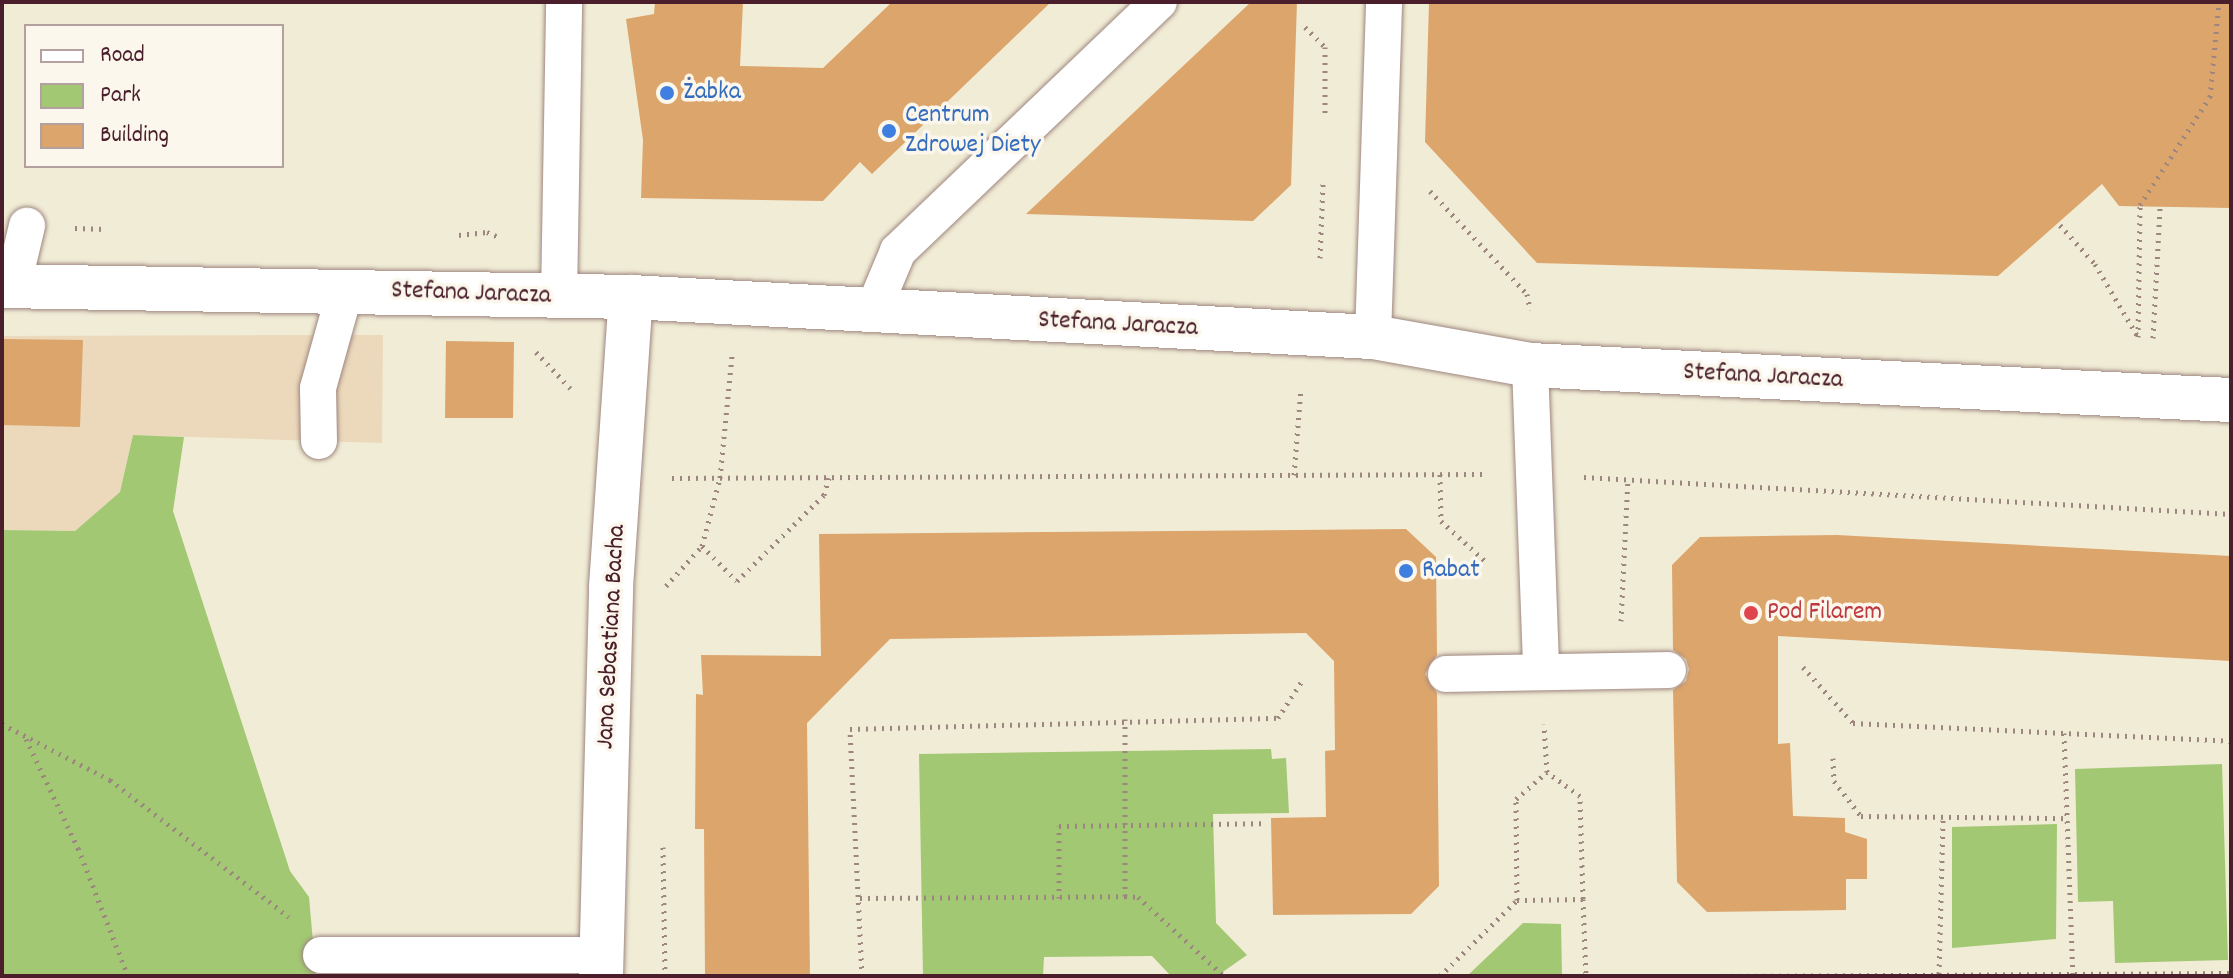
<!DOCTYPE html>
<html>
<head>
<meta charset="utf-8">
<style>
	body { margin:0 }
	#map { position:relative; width:2233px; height:978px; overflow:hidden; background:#f1ecd5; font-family:Dekko,sans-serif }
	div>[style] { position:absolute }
	.built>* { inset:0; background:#ecd8ba }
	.green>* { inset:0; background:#a2c873 }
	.building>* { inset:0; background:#dca56c }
	.path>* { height:5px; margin-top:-2.5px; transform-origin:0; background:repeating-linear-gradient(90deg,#9e8680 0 2px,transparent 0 8px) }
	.roads { filter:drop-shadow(0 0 2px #9e8680) drop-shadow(0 0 2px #9e8680) }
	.lane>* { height:36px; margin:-18px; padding:0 18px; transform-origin:18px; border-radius:18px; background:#fff }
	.street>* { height:44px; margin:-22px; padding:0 22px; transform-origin:22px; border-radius:22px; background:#fff }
	.dots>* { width:22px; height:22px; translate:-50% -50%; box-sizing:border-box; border:4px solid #fbf7ec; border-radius:50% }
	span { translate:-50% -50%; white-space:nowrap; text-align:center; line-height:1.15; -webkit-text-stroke:7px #fbf7ec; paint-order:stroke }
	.shop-label { font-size:26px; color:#366cbe }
	.left { translate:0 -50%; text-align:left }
	.street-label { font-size:26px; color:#4a1f2b }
	.health-label { font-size:26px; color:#be3a42 }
	.frame { position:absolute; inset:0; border:4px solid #4a1f2b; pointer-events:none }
	.legend { position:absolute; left:24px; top:24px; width:260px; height:144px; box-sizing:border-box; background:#fbf7ec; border:2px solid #b4a19f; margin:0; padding:10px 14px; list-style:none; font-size:24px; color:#4a1f2b }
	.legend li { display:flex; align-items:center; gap:16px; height:40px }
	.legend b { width:40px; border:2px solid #b4a19f }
</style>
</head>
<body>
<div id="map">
	<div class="built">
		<i style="clip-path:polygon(383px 335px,382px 443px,133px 435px,120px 492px,75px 531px,2px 530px,2px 336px)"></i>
	</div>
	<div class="green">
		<i style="clip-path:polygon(133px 435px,184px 437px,173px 511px,290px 871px,309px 897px,316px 976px,2px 976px,2px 530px,75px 531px,120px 492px)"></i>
		<i style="clip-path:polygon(1271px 749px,1272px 759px,1286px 758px,1289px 813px,1213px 814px,1216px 923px,1247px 955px,1217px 976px,1171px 976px,1152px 956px,1044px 957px,1043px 976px,923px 976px,919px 754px)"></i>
		<i style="clip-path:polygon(2222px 764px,2228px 960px,2115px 963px,2113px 901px,2078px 902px,2075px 769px)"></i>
		<i style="clip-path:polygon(2057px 824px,2056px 939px,1952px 948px,1952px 827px)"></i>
		<i style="clip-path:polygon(1523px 923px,1561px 924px,1562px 976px,1467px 976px)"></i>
	</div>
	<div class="building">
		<i style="clip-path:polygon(655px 2px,743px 2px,740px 66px,823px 68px,892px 2px,1051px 2px,872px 174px,860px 162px,823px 201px,641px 198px,643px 140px,626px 19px,654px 14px)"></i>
		<i style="clip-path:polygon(1251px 2px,1297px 2px,1291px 185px,1253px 221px,1026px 214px)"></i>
		<i style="clip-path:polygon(1429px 2px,2231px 2px,2231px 208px,2119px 206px,2102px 184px,1998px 276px,1537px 263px,1425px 142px)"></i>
		<i style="clip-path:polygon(2px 339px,83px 340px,80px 427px,2px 425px)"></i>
		<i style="clip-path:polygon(446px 341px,514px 342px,513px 418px,445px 418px)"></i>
		<i style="clip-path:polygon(1406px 529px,1436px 557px,1437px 655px,1425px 674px,1437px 693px,1439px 886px,1411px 914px,1273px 915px,1271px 818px,1326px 817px,1325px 751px,1335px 750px,1334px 661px,1306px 633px,890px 639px,807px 723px,810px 976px,705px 976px,704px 829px,695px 829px,696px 694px,703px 695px,701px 655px,821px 656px,819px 534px)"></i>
		<i style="clip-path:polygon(1837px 535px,2231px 556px,2231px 661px,1778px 636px,1778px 744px,1790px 743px,1793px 816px,1845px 818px,1845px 832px,1867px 839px,1867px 879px,1846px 879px,1846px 910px,1707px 912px,1677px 882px,1673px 690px,1686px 681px,1689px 669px,1686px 659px,1673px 650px,1672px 565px,1700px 537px)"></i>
	</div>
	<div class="path">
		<i style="left:1305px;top:27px;width:28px;rotate:45deg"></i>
		<i style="left:1325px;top:47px;width:66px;rotate:90deg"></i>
		<i style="left:1430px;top:191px;width:141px;rotate:46.7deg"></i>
		<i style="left:1527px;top:294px;width:16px;rotate:79deg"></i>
		<i style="left:2060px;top:225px;width:52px;rotate:48.1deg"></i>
		<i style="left:2095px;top:264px;width:85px;rotate:59.5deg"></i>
		<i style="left:2138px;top:337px;width:132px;rotate:-89.1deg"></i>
		<i style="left:2140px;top:205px;width:129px;rotate:-57.1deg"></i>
		<i style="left:2210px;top:97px;width:95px;rotate:-84.6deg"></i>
		<i style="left:75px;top:228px;width:30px;rotate:2deg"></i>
		<i style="left:459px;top:235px;width:28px;rotate:-6deg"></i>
		<i style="left:487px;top:232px;width:13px;rotate:23deg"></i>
		<i style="left:1320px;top:258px;width:75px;rotate:-87.7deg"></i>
		<i style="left:2153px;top:338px;width:131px;rotate:-86.9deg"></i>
		<i style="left:536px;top:352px;width:50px;rotate:46.6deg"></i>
		<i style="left:1440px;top:474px;width:47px;rotate:88.8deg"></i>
		<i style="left:1441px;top:521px;width:59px;rotate:42.3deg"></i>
		<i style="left:1294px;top:475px;width:87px;rotate:-85.4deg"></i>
		<i style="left:1584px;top:477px;width:648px;rotate:3.27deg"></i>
		<i style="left:672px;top:478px;width:810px;rotate:-0.28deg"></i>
		<i style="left:702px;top:546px;width:49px;rotate:45deg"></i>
		<i style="left:737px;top:581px;width:122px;rotate:-44.7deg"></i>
		<i style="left:824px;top:495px;width:18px;rotate:-74deg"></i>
		<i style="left:666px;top:586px;width:54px;rotate:-48deg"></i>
		<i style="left:702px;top:546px;width:70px;rotate:-75.2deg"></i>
		<i style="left:720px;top:478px;width:123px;rotate:-84.4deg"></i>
		<i style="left:1621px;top:621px;width:141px;rotate:-87.2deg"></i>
		<i style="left:1803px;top:667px;width:75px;rotate:48.2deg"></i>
		<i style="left:1853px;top:723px;width:378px;rotate:2.7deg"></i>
		<i style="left:1125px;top:719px;width:177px;rotate:90deg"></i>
		<i style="left:1125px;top:896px;width:13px;rotate:4deg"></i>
		<i style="left:1138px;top:897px;width:117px;rotate:42.6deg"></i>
		<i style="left:2px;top:724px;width:122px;rotate:27.4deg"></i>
		<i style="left:110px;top:780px;width:225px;rotate:37.4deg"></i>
		<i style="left:2064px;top:733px;width:242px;rotate:87.9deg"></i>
		<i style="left:26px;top:739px;width:121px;rotate:64.5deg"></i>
		<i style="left:78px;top:848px;width:137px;rotate:68.7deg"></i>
		<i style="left:1833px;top:758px;width:23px;rotate:88deg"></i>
		<i style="left:1834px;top:781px;width:44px;rotate:52.4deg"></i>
		<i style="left:1861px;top:816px;width:207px;rotate:0.6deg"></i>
		<i style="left:663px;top:847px;width:129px;rotate:89.1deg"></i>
		<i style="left:860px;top:898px;width:265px;rotate:-0.4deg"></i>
		<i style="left:1059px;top:898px;width:72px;rotate:-90deg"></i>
		<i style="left:1059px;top:826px;width:203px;rotate:-0.8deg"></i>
		<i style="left:1583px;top:899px;width:77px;rotate:87.8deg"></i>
		<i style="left:1517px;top:900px;width:66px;rotate:-0.9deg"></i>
		<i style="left:1583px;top:899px;width:103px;rotate:-91.7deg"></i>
		<i style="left:1580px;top:796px;width:41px;rotate:-144deg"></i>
		<i style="left:1939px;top:974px;width:157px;rotate:-88.5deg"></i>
		<i style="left:862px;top:976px;width:247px;rotate:-92.8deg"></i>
		<i style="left:850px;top:729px;width:428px;rotate:-1.5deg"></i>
		<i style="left:1278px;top:718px;width:46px;rotate:-57.3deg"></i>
		<i style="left:1440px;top:976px;width:108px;rotate:-44.6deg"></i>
		<i style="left:1517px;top:900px;width:101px;rotate:-90.6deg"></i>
		<i style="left:1516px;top:799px;width:41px;rotate:-41.1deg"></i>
		<i style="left:1547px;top:772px;width:48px;rotate:-93.6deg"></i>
		<i style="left:1715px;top:976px;width:516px;rotate:-0.33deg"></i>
	</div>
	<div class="roads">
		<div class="lane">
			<i style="left:13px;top:285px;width:61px;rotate:-76.7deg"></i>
			<i style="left:559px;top:297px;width:295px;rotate:-89deg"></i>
			<i style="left:872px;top:313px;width:67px;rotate:-67.2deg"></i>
			<i style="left:898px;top:251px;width:361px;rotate:-43.7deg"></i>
			<i style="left:1373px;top:337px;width:335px;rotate:-88.1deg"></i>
			<i style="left:1530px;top:365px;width:306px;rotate:87.9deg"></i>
			<i style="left:319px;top:441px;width:53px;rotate:-91.1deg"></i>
			<i style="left:318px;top:388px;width:101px;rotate:-74.4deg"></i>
			<i style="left:1446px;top:674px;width:222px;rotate:-1deg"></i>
			<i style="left:321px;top:955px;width:280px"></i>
		</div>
		<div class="street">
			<i style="left:2px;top:286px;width:629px;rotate:1deg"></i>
			<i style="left:631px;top:297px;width:743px;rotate:3.09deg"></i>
			<i style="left:1373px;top:337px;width:159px;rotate:10.1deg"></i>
			<i style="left:1530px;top:365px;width:702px;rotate:2.86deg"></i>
			<i style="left:601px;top:976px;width:389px;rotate:-88.5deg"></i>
			<i style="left:611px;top:587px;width:291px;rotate:-86.1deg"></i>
		</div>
	</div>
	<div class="dots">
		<i style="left:667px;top:93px;background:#3f7fe0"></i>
		<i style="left:889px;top:131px;background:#3f7fe0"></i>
		<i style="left:1406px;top:571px;background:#3f7fe0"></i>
		<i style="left:1751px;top:613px;background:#e0444e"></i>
	</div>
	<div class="shop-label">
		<span class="left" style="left:683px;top:93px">Żabka</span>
		<span class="left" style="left:905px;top:131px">Centrum<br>Zdrowej Diety</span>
		<span class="left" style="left:1422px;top:571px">Rabat</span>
	</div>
	<div class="street-label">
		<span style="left:471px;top:294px;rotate:2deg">Stefana Jaracza</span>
		<span style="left:1118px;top:325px;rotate:3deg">Stefana Jaracza</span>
		<span style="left:1763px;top:377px;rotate:3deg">Stefana Jaracza</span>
		<span style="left:612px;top:637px;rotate:-87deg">Jana Sebastiana Bacha</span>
	</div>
	<div class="health-label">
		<span class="left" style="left:1767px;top:613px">Pod Filarem</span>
	</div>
	<div class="frame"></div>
	<ul class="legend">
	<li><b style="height:10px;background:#fff"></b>Road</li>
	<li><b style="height:22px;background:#a2c873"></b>Park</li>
	<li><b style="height:22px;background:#dca56c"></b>Building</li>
	</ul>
</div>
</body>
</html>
